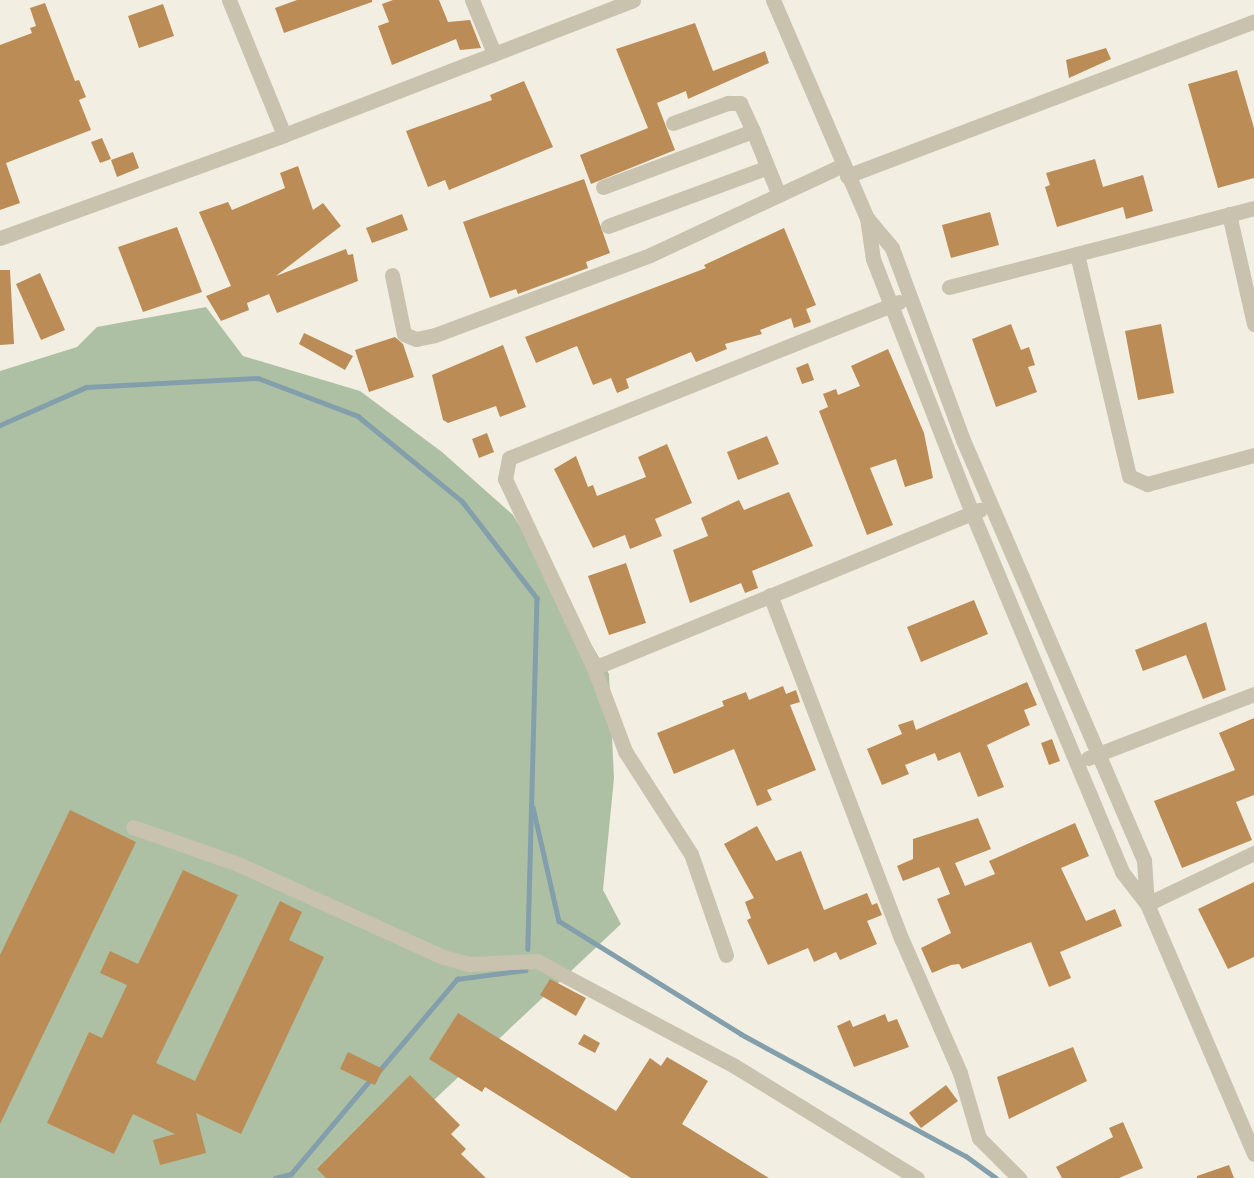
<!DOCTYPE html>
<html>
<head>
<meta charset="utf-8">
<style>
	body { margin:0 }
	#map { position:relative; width:1254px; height:1178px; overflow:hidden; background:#f2efe2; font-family:Manrope,sans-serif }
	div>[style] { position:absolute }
	.green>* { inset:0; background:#aec0a3 }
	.stream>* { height:4.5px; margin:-2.25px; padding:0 2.25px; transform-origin:2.25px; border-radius:2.25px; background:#839fac }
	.building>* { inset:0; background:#bb8c56 }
	.minor>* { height:15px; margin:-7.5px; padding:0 7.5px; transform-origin:7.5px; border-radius:7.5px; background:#c9c2ae }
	span { translate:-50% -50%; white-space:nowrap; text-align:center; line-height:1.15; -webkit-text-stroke:4.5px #f9f7ee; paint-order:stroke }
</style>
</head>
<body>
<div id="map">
	<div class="green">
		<i style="clip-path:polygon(206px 307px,243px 356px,360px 391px,442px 452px,513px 515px,609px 674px,614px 778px,603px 890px,621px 924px,351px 1178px,0 1178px,0 371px,77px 347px,97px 327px)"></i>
	</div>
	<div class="stream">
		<i style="left:0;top:425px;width:94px;rotate:-23.8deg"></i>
		<i style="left:86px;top:387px;width:172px;rotate:-3deg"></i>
		<i style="left:258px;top:378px;width:107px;rotate:20.8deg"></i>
		<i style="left:358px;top:416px;width:134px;rotate:39.3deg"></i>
		<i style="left:462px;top:501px;width:123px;rotate:52.3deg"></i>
		<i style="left:537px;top:598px;width:351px;rotate:91.5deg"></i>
		<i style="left:533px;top:807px;width:117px;rotate:77.2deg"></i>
		<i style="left:559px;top:921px;width:214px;rotate:31.8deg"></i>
		<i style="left:741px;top:1034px;width:256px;rotate:28.5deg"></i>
		<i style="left:966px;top:1156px;width:37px;rotate:36deg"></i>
		<i style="left:379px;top:1071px;width:121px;rotate:-49.7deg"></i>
		<i style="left:457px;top:979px;width:69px;rotate:-7.5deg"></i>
		<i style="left:275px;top:1178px;width:16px;rotate:-14deg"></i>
		<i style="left:291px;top:1174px;width:124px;rotate:-49.9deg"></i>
	</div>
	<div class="building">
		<i style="clip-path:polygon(297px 0,372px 0,372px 2px,284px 33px,275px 8px)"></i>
		<i style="clip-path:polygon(393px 0,439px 0,448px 22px,470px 20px,481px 48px,460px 50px,456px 39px,392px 65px,378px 26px,389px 22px,382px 4px)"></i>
		<i style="clip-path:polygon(45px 3px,75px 81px,79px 80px,86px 97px,79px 100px,91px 130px,6px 163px,20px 203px,0 210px,0 45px,32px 33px,30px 28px,36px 26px,30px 8px)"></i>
		<i style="clip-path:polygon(163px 4px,174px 36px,139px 48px,128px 16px)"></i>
		<i style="clip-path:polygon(695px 23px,713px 71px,765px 51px,769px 63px,688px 99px,686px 91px,657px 103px,675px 150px,591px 184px,580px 155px,648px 128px,616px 49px)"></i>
		<i style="clip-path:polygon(1106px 48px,1111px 59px,1069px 78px,1066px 60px)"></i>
		<i style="clip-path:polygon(1237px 70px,1254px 128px,1254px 178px,1218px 188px,1188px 84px)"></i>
		<i style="clip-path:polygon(524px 81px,553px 147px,449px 190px,445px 180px,428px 187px,406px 131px,492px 100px,490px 95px)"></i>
		<i style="clip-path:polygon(102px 138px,111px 159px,100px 163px,91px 142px)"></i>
		<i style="clip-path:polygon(133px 152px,139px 168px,117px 177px,111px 160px)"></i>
		<i style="clip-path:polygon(1095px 159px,1103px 187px,1143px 175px,1153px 211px,1126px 219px,1123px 207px,1057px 227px,1045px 187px,1050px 185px,1046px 173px)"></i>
		<i style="clip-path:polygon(298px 166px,313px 210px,323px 203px,341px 226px,276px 276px,346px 249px,348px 255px,353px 254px,358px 281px,277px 313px,269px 294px,247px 303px,249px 310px,221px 321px,206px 296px,231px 286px,199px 212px,228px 202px,232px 210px,285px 188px,280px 173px)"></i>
		<i style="clip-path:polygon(584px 179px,610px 253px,586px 262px,588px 268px,518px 294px,516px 289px,490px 298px,463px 222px)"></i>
		<i style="clip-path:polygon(990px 212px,999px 245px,951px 258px,942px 225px)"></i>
		<i style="clip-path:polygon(402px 214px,408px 230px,372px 243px,366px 228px)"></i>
		<i style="clip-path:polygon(177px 227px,202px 292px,143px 312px,118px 247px)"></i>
		<i style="clip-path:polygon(784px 228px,816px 305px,806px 309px,811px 322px,794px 328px,791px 318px,760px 330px,762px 334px,725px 344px,727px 349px,696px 362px,691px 352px,626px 379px,629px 388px,617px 393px,611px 378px,593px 385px,577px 346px,536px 363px,525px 337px,706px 268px,704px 265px)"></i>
		<i style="clip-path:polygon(0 270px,10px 270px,14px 344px,0 345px)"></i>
		<i style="clip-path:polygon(40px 273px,65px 330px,41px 340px,16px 284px)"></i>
		<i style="clip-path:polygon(1011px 324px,1021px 350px,1029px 347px,1035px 365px,1028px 367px,1037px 392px,996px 407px,972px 339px)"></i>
		<i style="clip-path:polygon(1161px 324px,1174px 393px,1138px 400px,1125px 331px)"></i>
		<i style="clip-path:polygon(304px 333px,353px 356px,345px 370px,299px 344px)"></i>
		<i style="clip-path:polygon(395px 337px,403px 344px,414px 377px,369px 392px,355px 350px)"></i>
		<i style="clip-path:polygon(503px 345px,526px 407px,500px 417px,496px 406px,448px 423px,443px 420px,432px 375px)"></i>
		<i style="clip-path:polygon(888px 349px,924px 433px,933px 478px,905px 487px,896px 459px,870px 468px,893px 525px,867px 535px,819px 411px,828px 407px,823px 394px,836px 389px,838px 395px,860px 386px,851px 366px)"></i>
		<i style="clip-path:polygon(808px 363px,814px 380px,802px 384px,796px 368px)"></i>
		<i style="clip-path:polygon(487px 433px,494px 452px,479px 458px,472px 439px)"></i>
		<i style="clip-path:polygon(767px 436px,779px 464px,738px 480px,727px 452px)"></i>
		<i style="clip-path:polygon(667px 444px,692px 503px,655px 519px,662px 536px,630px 549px,625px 535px,593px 548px,554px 469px,576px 456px,588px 487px,593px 485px,597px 496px,646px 477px,638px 457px)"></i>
		<i style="clip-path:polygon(789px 492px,813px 546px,752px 571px,758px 588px,745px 593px,741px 583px,690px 603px,673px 550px,708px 536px,701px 518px,739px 500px,744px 510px)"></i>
		<i style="clip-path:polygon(626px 563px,646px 623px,609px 635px,588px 576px)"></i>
		<i style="clip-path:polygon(974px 600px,988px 634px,921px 662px,907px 627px)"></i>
		<i style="clip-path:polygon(1206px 622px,1226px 690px,1203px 699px,1186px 655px,1143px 671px,1135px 650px)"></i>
		<i style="clip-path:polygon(1027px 682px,1037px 705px,1024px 710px,1030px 725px,987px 745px,1004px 787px,978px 797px,960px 752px,938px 761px,935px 753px,905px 765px,909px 774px,882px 785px,867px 749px,902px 734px,898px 725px,913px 720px,916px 730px)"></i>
		<i style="clip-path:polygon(783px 686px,786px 694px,796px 690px,800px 702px,790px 705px,816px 770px,767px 790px,772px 800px,757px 806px,734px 749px,674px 774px,657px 733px,724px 706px,722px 701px,746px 692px,749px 700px)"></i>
		<i style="clip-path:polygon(1254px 718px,1254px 795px,1236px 802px,1252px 840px,1182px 868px,1154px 801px,1235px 770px,1219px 733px)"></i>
		<i style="clip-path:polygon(1052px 739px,1060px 761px,1049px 765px,1041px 743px)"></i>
		<i style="clip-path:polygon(70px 810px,136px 842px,0 1124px,0 955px)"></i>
		<i style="clip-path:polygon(978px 818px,991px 849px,955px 863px,965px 886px,995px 874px,989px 861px,1075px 823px,1089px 856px,1061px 868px,1086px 921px,1115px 909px,1122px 926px,1060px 952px,1071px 978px,1049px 987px,1031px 942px,962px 969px,959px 964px,951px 965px,932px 973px,921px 948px,951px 933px,937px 899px,950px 894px,939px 867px,903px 881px,897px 866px,913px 859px,913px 839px)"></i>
		<i style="clip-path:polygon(757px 826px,776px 861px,801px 851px,824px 910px,867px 893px,872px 905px,877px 903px,882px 915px,867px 921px,877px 944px,840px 960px,836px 952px,814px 962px,808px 948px,768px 965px,747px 920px,751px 918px,745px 902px,754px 898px,724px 844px)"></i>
		<i style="clip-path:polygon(183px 870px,238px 895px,156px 1063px,195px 1081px,280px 901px,302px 912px,289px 940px,324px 957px,241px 1134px,196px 1113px,206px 1153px,160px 1165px,153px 1140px,175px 1134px,133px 1114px,114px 1154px,47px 1123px,89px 1032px,102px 1038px,127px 985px,100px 973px,110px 951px,138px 964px)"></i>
		<i style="clip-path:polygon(1254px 882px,1254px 957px,1228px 969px,1198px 909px)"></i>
		<i style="clip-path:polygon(550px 979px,586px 998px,576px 1016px,540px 995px)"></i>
		<i style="clip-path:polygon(458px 1013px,616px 1111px,650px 1058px,661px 1066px,667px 1057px,708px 1081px,682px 1124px,769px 1178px,631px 1178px,485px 1087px,482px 1092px,429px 1059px)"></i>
		<i style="clip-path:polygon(885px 1014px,888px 1022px,897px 1019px,909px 1047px,854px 1067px,837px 1026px,850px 1020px,853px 1027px)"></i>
		<i style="clip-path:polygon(584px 1034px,600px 1043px,595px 1053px,578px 1044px)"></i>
		<i style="clip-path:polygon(1073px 1047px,1087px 1081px,1009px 1119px,997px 1077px)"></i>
		<i style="clip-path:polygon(348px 1052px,383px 1069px,375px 1085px,340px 1069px)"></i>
		<i style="clip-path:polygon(410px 1075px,460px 1125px,451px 1134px,466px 1149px,461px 1154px,486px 1178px,326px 1178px,317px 1169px)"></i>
		<i style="clip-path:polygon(946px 1085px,958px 1101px,921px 1128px,909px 1113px)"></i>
		<i style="clip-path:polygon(1123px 1122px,1143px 1168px,1119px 1178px,1062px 1178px,1056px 1167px,1113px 1137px,1109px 1128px)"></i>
		<i style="clip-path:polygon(1229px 1165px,1234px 1178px,1197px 1178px,1197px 1176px)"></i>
	</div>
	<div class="minor">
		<i style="left:229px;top:0;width:146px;rotate:67.8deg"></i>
		<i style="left:472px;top:0;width:57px;rotate:67.5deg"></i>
		<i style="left:773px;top:0;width:237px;rotate:66.7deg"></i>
		<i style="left:867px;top:218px;width:39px;rotate:50deg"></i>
		<i style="left:892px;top:248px;width:205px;rotate:69.7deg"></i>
		<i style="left:963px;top:440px;width:457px;rotate:66.7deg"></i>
		<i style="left:1144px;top:860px;width:44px;rotate:86.1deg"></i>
		<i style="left:673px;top:123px;width:59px;rotate:-20deg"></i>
		<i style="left:728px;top:103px;width:12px"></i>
		<i style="left:740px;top:103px;width:31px;rotate:65deg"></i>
		<i style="left:847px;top:176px;width:436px;rotate:-20.8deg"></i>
		<i style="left:603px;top:187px;width:160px;rotate:-20.5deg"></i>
		<i style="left:753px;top:131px;width:67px;rotate:68deg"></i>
		<i style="left:1229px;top:214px;width:113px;rotate:77.2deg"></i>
		<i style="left:867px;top:218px;width:41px;rotate:81.7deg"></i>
		<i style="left:873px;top:259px;width:273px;rotate:68.7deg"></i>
		<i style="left:972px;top:513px;width:389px;rotate:67.3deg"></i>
		<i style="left:1122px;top:872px;width:41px;rotate:52deg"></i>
		<i style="left:1147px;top:904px;width:272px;rotate:66.8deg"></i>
		<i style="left:608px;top:226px;width:168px;rotate:-20.2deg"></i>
		<i style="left:0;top:238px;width:302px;rotate:-19.9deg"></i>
		<i style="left:284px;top:135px;width:374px;rotate:-21.1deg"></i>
		<i style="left:1077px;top:254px;width:228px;rotate:76.8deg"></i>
		<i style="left:1129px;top:476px;width:20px;rotate:24deg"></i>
		<i style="left:1147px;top:484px;width:111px;rotate:-15.2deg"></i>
		<i style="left:392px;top:275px;width:60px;rotate:78.5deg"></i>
		<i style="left:404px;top:334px;width:13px;rotate:23deg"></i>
		<i style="left:416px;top:339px;width:19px;rotate:-12deg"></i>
		<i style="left:435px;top:335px;width:229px;rotate:-20.4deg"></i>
		<i style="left:650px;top:255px;width:213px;rotate:-25deg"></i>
		<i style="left:949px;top:287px;width:315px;rotate:-14.5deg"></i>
		<i style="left:770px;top:595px;width:369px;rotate:69.1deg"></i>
		<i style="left:902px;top:940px;width:145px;rotate:66.4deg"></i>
		<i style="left:960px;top:1073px;width:68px;rotate:73.7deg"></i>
		<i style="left:979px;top:1138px;width:57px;rotate:45deg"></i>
		<i style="left:594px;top:668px;width:209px;rotate:-115.2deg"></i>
		<i style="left:505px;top:479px;width:21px;rotate:-79deg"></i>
		<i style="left:509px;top:458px;width:420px;rotate:-21.8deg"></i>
		<i style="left:1088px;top:758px;width:178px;rotate:-21.1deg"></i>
		<i style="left:133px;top:827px;width:111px;rotate:19.4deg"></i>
		<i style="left:238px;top:864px;width:225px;rotate:24.4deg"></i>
		<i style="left:443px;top:957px;width:28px;rotate:15deg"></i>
		<i style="left:470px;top:964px;width:67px;rotate:-2.6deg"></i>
		<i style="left:537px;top:961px;width:222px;rotate:28deg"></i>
		<i style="left:733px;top:1065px;width:216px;rotate:31.6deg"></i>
		<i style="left:1147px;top:904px;width:119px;rotate:-25.5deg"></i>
		<i style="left:726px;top:955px;width:107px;rotate:-109.1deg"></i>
		<i style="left:691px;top:854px;width:122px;rotate:-122.7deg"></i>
		<i style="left:625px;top:751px;width:89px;rotate:-110.5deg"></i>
		<i style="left:594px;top:668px;width:417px;rotate:-22.3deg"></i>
	</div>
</div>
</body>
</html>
